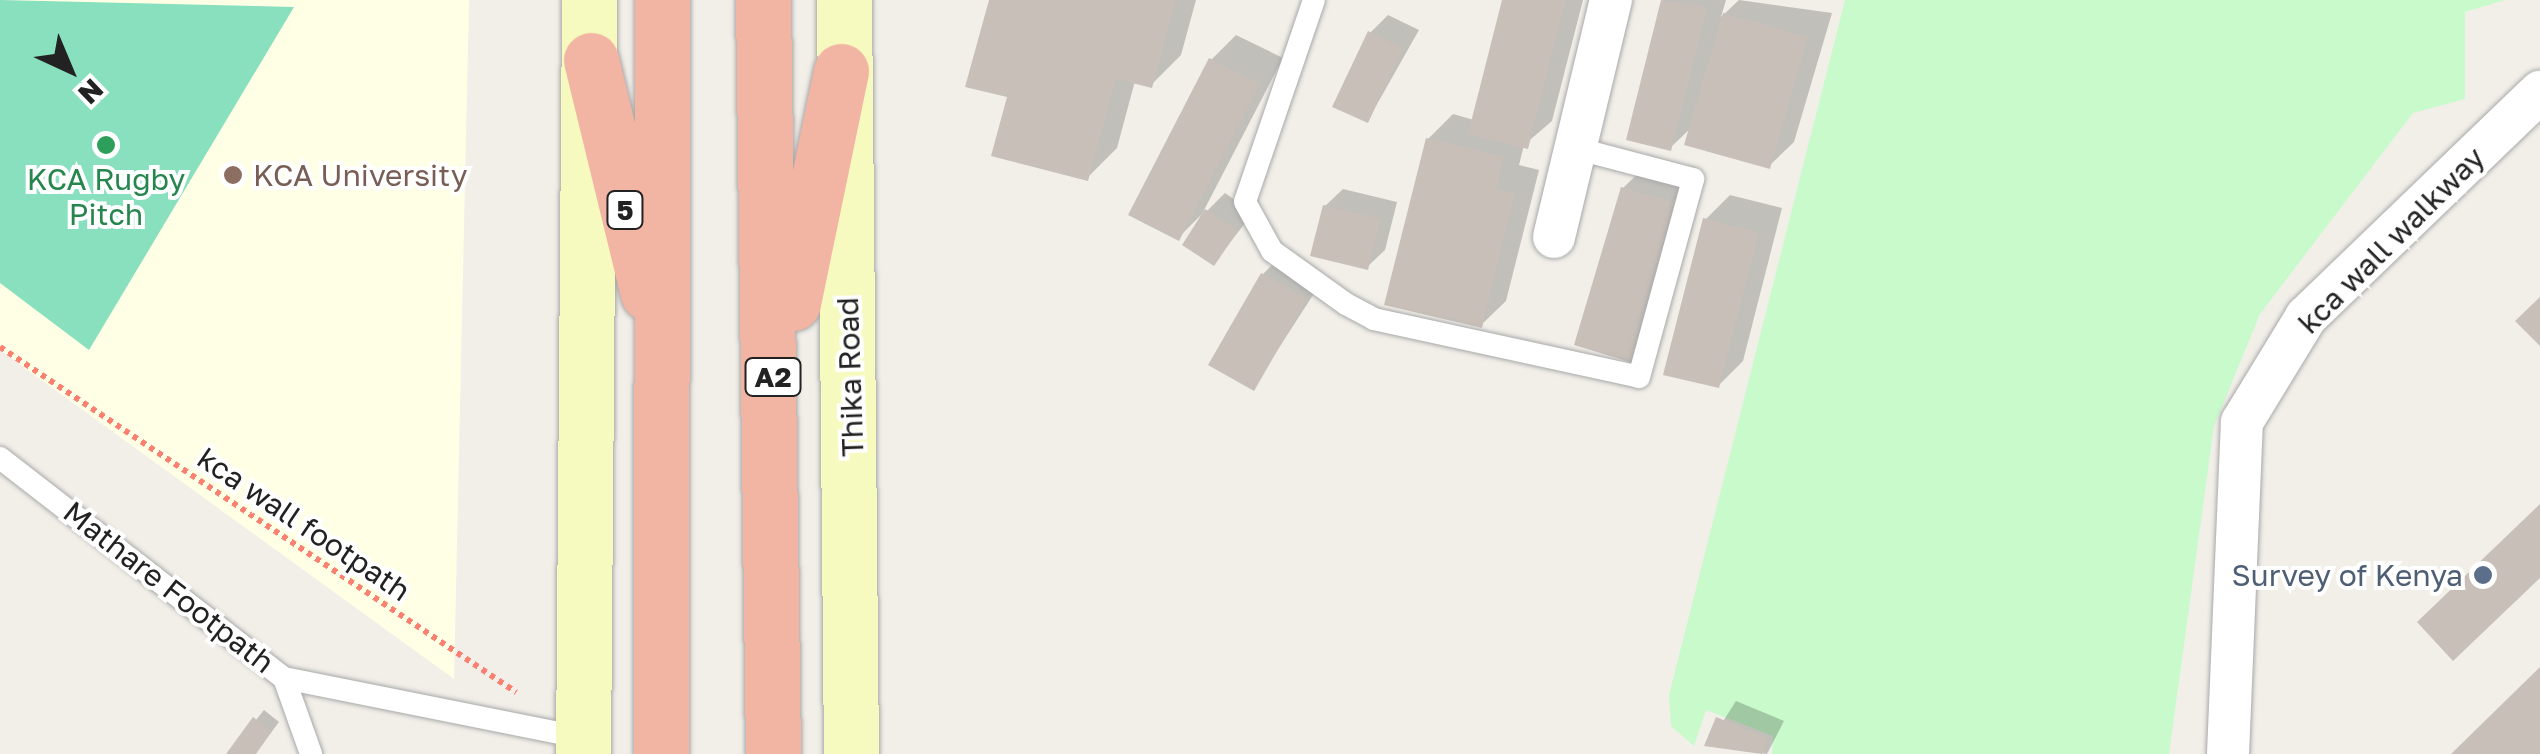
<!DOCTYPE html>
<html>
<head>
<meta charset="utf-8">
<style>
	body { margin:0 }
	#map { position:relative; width:2540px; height:754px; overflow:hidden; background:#f2efe9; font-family:"Golos Text",sans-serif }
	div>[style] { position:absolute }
	.education>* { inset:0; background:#ffffe5 }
	.park>* { inset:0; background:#c8facc }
	.pitch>* { inset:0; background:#88e0be }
	.shadow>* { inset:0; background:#0003 }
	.building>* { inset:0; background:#c7bfb8 }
	.path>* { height:6px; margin-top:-3px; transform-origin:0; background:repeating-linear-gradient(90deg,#fa8072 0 5px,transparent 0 10px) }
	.roads { filter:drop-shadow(0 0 2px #a9a9a9) drop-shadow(0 0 2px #a9a9a9) }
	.service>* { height:22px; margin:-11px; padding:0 11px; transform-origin:11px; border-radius:11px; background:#fff }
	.minor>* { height:42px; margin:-21px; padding:0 21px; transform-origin:21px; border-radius:21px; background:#fff }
	.secondary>* { height:55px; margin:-27.5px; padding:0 27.5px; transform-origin:27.5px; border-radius:27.5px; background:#f7fabf }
	.trunk>* { height:55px; margin:-27.5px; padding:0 27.5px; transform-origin:27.5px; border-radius:27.5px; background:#f2b4a3 }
	.dots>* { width:28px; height:28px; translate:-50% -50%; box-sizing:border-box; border:5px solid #fff; border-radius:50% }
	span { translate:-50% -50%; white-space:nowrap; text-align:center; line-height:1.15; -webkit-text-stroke:8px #fff; paint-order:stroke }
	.shield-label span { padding:2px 8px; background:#fff; border:2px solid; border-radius:8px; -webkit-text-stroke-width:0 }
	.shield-label { font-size:28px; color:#222; font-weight:700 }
	.education-label { font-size:30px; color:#785e54 }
	.left { translate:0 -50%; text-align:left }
	.leisure-label { font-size:30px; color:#27864d }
	.street-label { font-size:30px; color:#222 }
	.service-label { font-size:30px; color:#4e5e75 }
	.right { translate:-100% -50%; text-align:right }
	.north { position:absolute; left:20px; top:20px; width:100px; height:100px; -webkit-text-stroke:8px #fff; paint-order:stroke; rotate:136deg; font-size:28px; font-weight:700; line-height:40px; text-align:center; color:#222 }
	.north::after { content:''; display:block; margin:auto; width:35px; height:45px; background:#222; clip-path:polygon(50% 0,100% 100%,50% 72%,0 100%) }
</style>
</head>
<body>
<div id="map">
	<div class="education">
		<i style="clip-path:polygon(0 0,469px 0,454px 679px,0 350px)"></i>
	</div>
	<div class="park">
		<i style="clip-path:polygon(1845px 0,2505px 0,2465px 12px,2465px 99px,2413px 113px,2260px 314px,2214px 426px,2169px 754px,1772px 754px,1773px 736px,1706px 710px,1694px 746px,1671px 726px,1669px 695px)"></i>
	</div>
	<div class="pitch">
		<i style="clip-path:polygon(0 0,294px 7px,89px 350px,0 283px)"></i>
	</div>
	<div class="shadow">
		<i style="clip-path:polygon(991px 0,1196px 0,1181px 55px,1151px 85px,1135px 81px,1117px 148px,1087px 178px,1010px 95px)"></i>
		<i style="clip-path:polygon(1505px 0,1583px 0,1552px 121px,1524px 145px,1519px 165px,1539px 170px,1506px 301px,1481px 325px,1428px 139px,1453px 114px,1474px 120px)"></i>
		<i style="clip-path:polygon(1663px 0,1726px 0,1721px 17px,1739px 0,1832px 13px,1794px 142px,1769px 166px,1692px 127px,1670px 148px,1629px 138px)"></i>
		<i style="clip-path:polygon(1388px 15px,1419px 30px,1368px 120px,1370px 33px)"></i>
		<i style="clip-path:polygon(1236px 35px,1283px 58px,1202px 214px,1178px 238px,1131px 214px,1212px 59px)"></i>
		<i style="clip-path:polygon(1648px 164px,1704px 180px,1657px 335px,1623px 188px)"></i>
		<i style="clip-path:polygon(1343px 189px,1397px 202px,1385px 250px,1367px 267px,1325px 206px)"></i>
		<i style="clip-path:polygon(1225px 193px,1253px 213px,1214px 263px,1204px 214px)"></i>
		<i style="clip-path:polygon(1730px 195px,1782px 208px,1743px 361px,1718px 386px,1705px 220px)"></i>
		<i style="clip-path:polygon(1280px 257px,1322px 281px,1253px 388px,1263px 274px)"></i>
		<i style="clip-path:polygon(1736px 701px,1784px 721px,1767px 754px,1708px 745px)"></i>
		<i style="clip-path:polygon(264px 710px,279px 722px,255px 754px,229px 754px)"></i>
	</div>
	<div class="building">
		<i style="clip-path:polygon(989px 0,1176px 0,1152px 88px,1116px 79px,1088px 181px,991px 156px,1007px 97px,965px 87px)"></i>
		<i style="clip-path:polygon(1502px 0,1566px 0,1528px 149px,1468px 134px)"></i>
		<i style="clip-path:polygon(1661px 0,1707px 7px,1671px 151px,1626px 140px)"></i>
		<i style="clip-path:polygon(1723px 13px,1808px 37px,1770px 169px,1684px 145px)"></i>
		<i style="clip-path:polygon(1368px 31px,1403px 48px,1368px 123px,1332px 107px)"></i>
		<i style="clip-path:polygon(1209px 58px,1260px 84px,1179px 241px,1128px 215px)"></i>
		<i style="clip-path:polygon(1426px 138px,1504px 157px,1496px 189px,1515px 194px,1482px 328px,1384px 305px)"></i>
		<i style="clip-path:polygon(1621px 187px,1680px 204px,1633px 363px,1574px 345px)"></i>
		<i style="clip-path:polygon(1323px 205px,1381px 219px,1368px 270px,1310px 256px)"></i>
		<i style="clip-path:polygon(1205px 209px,1238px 231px,1214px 266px,1182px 245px)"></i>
		<i style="clip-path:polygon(1703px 218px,1759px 232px,1719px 388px,1663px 375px)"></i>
		<i style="clip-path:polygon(1261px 273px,1307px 299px,1254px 391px,1208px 365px)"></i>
		<i style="clip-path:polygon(2540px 297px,2540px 346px,2515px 321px)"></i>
		<i style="clip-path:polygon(2540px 504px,2540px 578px,2453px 661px,2417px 622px)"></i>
		<i style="clip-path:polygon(2540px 667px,2540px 754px,2451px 754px)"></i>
		<i style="clip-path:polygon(253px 717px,272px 731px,256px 754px,226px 754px)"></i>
		<i style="clip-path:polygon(1716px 717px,1768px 738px,1762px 754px,1704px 746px)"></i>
	</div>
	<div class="path">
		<i style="left:0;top:347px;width:621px;rotate:33.77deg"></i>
	</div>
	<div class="roads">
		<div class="service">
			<i style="left:1314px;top:0;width:213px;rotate:108.9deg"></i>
			<i style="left:1245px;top:202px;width:56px;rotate:61.1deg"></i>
			<i style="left:1272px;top:251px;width:91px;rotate:35.6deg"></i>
			<i style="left:1346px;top:304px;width:32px;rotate:28deg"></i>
			<i style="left:1374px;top:319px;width:271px;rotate:12.3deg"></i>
			<i style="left:1639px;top:377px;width:205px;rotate:-74.7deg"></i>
			<i style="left:1693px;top:179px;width:122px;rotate:-165.3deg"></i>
			<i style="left:0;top:458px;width:359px;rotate:37.8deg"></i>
			<i style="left:284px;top:678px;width:306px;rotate:11.3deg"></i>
			<i style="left:284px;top:678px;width:81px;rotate:70.4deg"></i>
		</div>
		<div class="minor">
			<i style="left:1554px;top:237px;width:244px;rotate:-76.5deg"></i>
			<i style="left:2228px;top:754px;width:332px;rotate:-87.6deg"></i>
			<i style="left:2242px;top:422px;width:123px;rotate:-58.6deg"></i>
			<i style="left:2306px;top:317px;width:325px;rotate:-43.9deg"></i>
		</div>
		<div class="secondary">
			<i style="left:844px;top:0;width:754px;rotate:89.47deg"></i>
			<i style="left:583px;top:754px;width:754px;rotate:-89.54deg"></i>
		</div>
		<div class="trunk">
			<i style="left:763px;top:0;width:754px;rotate:89.24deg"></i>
			<i style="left:591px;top:60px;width:240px;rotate:76.3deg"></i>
			<i style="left:793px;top:303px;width:237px;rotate:-78.3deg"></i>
			<i style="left:661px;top:754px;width:754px;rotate:-89.92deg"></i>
		</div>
	</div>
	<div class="dots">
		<i style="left:106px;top:145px;background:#2e9e5b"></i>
		<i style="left:233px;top:175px;background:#8d6e63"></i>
		<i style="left:2483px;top:575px;background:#5c6f8a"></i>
	</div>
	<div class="shield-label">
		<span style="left:625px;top:210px">5</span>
		<span style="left:773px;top:377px">A2</span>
	</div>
	<div class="education-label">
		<span class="left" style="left:253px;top:175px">KCA University</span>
	</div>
	<div class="leisure-label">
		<span style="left:106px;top:196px">KCA Rugby<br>Pitch</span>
	</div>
	<div class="street-label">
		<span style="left:2391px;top:240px;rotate:-45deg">kca wall walkway</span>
		<span style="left:850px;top:377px;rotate:-92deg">Thika Road</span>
		<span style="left:304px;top:524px;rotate:34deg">kca wall footpath</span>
		<span style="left:169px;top:587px;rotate:38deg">Mathare Footpath</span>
	</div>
	<div class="service-label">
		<span class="right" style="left:2463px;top:575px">Survey of Kenya</span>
	</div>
	<div class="north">N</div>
</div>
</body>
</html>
